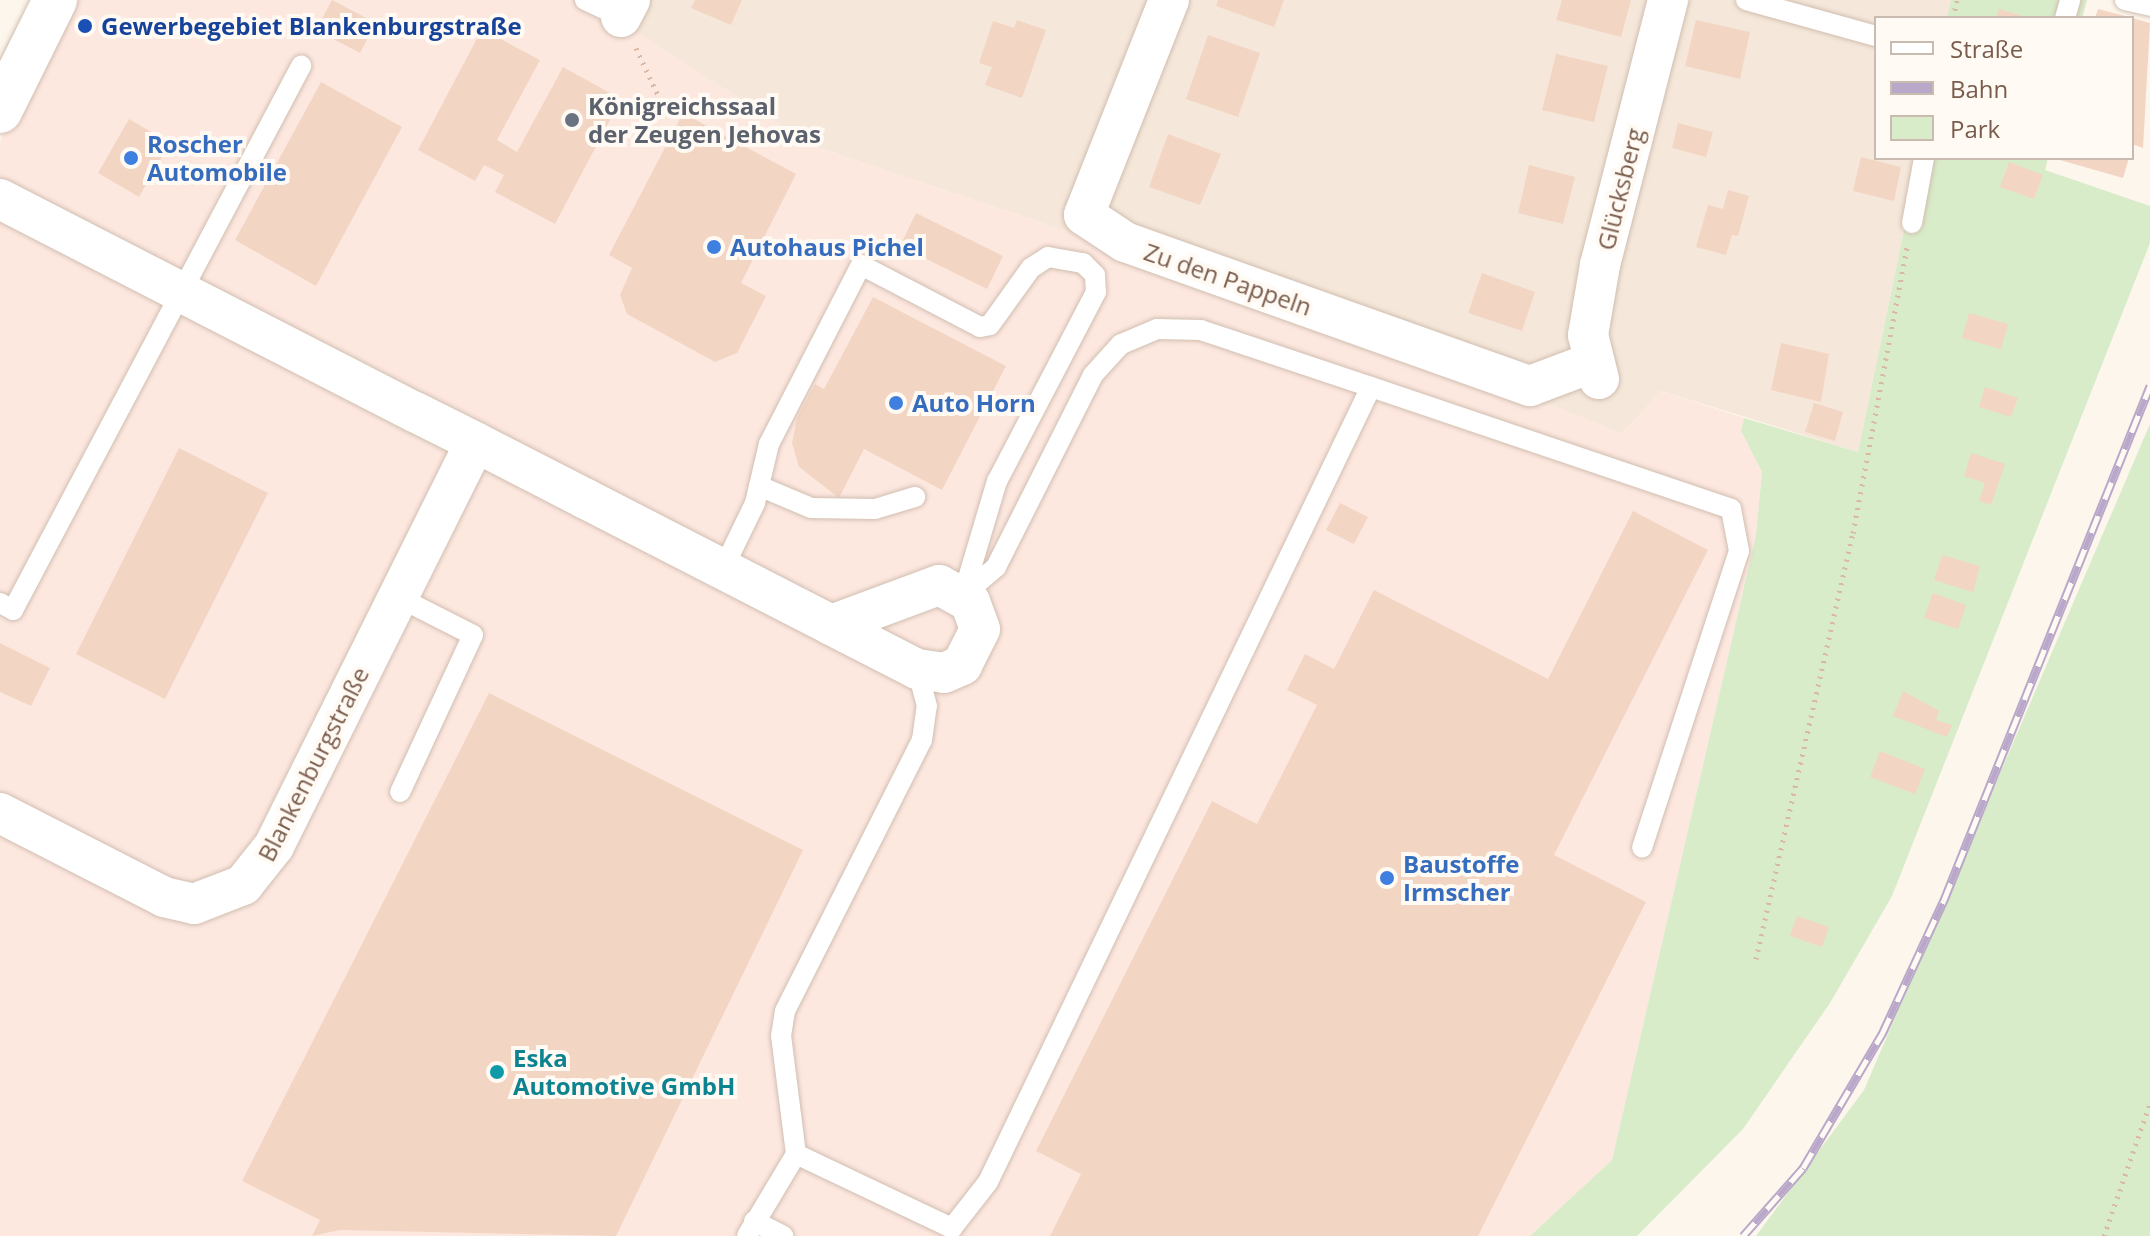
<!DOCTYPE html>
<html>
<head>
<meta charset="utf-8">
<style>
	body { margin:0 }
	#map { position:relative; width:2150px; height:1236px; overflow:hidden; background:#fdf6ec; font-family:"Open Sans",sans-serif }
	div>[style] { position:absolute }
	.residential>* { inset:0; background:#f5e8da }
	.commercial>* { inset:0; background:#fde8e0 }
	.green>* { inset:0; background:#d8ecc9 }
	.building>* { inset:0; background:#f3d5c3 }
	.path>* { height:5px; margin-top:-2.5px; transform-origin:0; background:repeating-linear-gradient(90deg,#d9b8a5 0 2px,transparent 0 8px) }
	.roads { filter:drop-shadow(0 0 2px #d1beb0) drop-shadow(0 0 2px #d1beb0) }
	.service>* { height:20px; margin:-10px; padding:0 10px; transform-origin:10px; border-radius:10px; background:#fff }
	.minor>* { height:40px; margin:-20px; padding:0 20px; transform-origin:20px; border-radius:20px; background:#fff }
	.secondary>* { height:44px; margin:-22px; padding:0 22px; transform-origin:22px; border-radius:22px; background:#fff }
	.rail>* { height:9px; margin-top:-4.5px; transform-origin:0; background:repeating-linear-gradient(90deg,#fffaf3 0 18px,#b9a8c9 0 36px); box-sizing:border-box; border-block:2px solid #b9a8c9 }
	.dots>* { width:22px; height:22px; translate:-50% -50%; box-sizing:border-box; border:4px solid #fffaf3; border-radius:50% }
	span { translate:-50% -50%; white-space:nowrap; text-align:center; line-height:1.15; -webkit-text-stroke:8px #fffaf3; paint-order:stroke }
	.transit-label { font-size:24px; color:#164399; font-weight:700 }
	.left { translate:0 -50%; text-align:left }
	.worship-label { font-size:24px; color:#5b616d; font-weight:700 }
	.shop-label { font-size:24px; color:#366cbe; font-weight:700 }
	.street-label { font-size:24px; color:#7a5c4d }
	.culture-label { font-size:24px; color:#0d838f; font-weight:700 }
	.legend { position:absolute; left:1874px; top:16px; width:260px; height:144px; box-sizing:border-box; background:#fffaf3; border:2px solid #cabbb1; margin:0; padding:10px 14px; list-style:none; font-size:24px; color:#7a5c4d }
	.legend li { display:flex; align-items:center; gap:16px; height:40px }
	.legend b { width:40px; border:2px solid #cabbb1 }
</style>
</head>
<body>
<div id="map">
	<div class="residential">
		<i style="clip-path:polygon(623px 0,1951px 0,1947px 18px,1876px 18px,1876px 158px,1919px 158px,1858px 452px,1661px 391px,1622px 434px,1411px 348px,814px 146px,615px 19px)"></i>
	</div>
	<div class="commercial">
		<i style="clip-path:polygon(71px 0,623px 0,616px 19px,814px 146px,1411px 348px,1622px 434px,1661px 391px,1744px 418px,1741px 431px,1762px 472px,1756px 535px,1612px 1160px,1530px 1236px,0 1236px,0 142px)"></i>
	</div>
	<div class="green">
		<i style="clip-path:polygon(1951px 0,2087px 0,2082px 18px,1947px 18px)"></i>
		<i style="clip-path:polygon(1919px 158px,2048px 158px,2045px 170px,2150px 206px,2150px 243px,1892px 896px,1830px 1003px,1743px 1129px,1637px 1236px,1530px 1236px,1612px 1160px,1756px 535px,1762px 472px,1741px 431px,1744px 418px,1858px 452px)"></i>
		<i style="clip-path:polygon(2150px 424px,2150px 1236px,1756px 1236px,1864px 1090px)"></i>
	</div>
	<div class="building">
		<i style="clip-path:polygon(332px 0,376px 23px,360px 53px,316px 30px)"></i>
		<i style="clip-path:polygon(695px 0,742px 0,731px 25px,691px 8px)"></i>
		<i style="clip-path:polygon(1218px 0,1284px 0,1274px 27px,1216px 6px)"></i>
		<i style="clip-path:polygon(1562px 0,1631px 0,1621px 37px,1556px 20px)"></i>
		<i style="clip-path:polygon(1999px 9px,2026px 17px,2026px 18px,1996px 18px)"></i>
		<i style="clip-path:polygon(2098px 9px,2129px 17px,2129px 18px,2095px 18px)"></i>
		<i style="clip-path:polygon(2132px 18px,2150px 23px,2143px 148px,2132px 144px)"></i>
		<i style="clip-path:polygon(1017px 20px,1046px 30px,1022px 98px,985px 85px,992px 67px,979px 63px,993px 21px,1014px 28px)"></i>
		<i style="clip-path:polygon(1696px 20px,1750px 32px,1740px 79px,1685px 66px)"></i>
		<i style="clip-path:polygon(482px 29px,540px 60px,497px 140px,517px 152px,563px 67px,621px 99px,555px 224px,495px 192px,504px 175px,484px 165px,475px 181px,418px 150px)"></i>
		<i style="clip-path:polygon(1208px 35px,1260px 53px,1238px 117px,1186px 99px)"></i>
		<i style="clip-path:polygon(1556px 54px,1608px 66px,1594px 122px,1542px 110px)"></i>
		<i style="clip-path:polygon(321px 82px,402px 127px,316px 286px,235px 240px)"></i>
		<i style="clip-path:polygon(683px 113px,796px 174px,741px 283px,766px 296px,737px 353px,715px 362px,627px 314px,620px 295px,632px 268px,609px 255px)"></i>
		<i style="clip-path:polygon(129px 119px,170px 143px,139px 197px,98px 173px)"></i>
		<i style="clip-path:polygon(1678px 123px,1713px 132px,1706px 157px,1672px 148px)"></i>
		<i style="clip-path:polygon(1168px 134px,1221px 154px,1200px 205px,1149px 187px)"></i>
		<i style="clip-path:polygon(1861px 157px,1901px 167px,1894px 201px,1853px 191px)"></i>
		<i style="clip-path:polygon(2053px 158px,2129px 158px,2123px 178px)"></i>
		<i style="clip-path:polygon(2009px 162px,2043px 175px,2034px 199px,2000px 187px)"></i>
		<i style="clip-path:polygon(1529px 165px,1575px 177px,1563px 224px,1518px 213px)"></i>
		<i style="clip-path:polygon(1728px 190px,1749px 196px,1738px 236px,1732px 235px,1726px 255px,1696px 247px,1708px 205px,1723px 209px)"></i>
		<i style="clip-path:polygon(916px 213px,1003px 256px,987px 289px,900px 246px)"></i>
		<i style="clip-path:polygon(1482px 273px,1535px 292px,1522px 331px,1468px 313px)"></i>
		<i style="clip-path:polygon(873px 297px,1006px 366px,942px 490px,864px 449px,839px 498px,799px 467px,792px 443px,797px 418px,815px 384px,824px 389px)"></i>
		<i style="clip-path:polygon(1969px 313px,2008px 324px,2001px 349px,1962px 338px)"></i>
		<i style="clip-path:polygon(1781px 343px,1829px 354px,1821px 402px,1771px 390px)"></i>
		<i style="clip-path:polygon(1985px 387px,2018px 398px,2011px 417px,1979px 407px)"></i>
		<i style="clip-path:polygon(1814px 403px,1843px 412px,1835px 441px,1805px 432px)"></i>
		<i style="clip-path:polygon(179px 448px,268px 493px,165px 699px,76px 654px)"></i>
		<i style="clip-path:polygon(1971px 453px,2005px 464px,1991px 505px,1979px 501px,1985px 483px,1964px 476px)"></i>
		<i style="clip-path:polygon(1340px 503px,1368px 517px,1354px 544px,1326px 530px)"></i>
		<i style="clip-path:polygon(1633px 511px,1708px 550px,1554px 855px,1646px 902px,1478px 1236px,1050px 1236px,1081px 1174px,1036px 1151px,1212px 801px,1257px 824px,1317px 705px,1287px 690px,1305px 654px,1334px 669px,1374px 590px,1548px 679px)"></i>
		<i style="clip-path:polygon(1942px 555px,1980px 566px,1973px 592px,1934px 580px)"></i>
		<i style="clip-path:polygon(1933px 593px,1966px 605px,1958px 629px,1924px 618px)"></i>
		<i style="clip-path:polygon(0 643px,50px 668px,31px 706px,0 692px)"></i>
		<i style="clip-path:polygon(1903px 691px,1939px 711px,1936px 720px,1952px 725px,1947px 737px,1893px 716px)"></i>
		<i style="clip-path:polygon(489px 693px,803px 850px,616px 1236px,340px 1230px,312px 1236px,320px 1220px,242px 1181px)"></i>
		<i style="clip-path:polygon(1880px 751px,1925px 769px,1915px 794px,1870px 777px)"></i>
		<i style="clip-path:polygon(1797px 916px,1829px 927px,1822px 947px,1790px 936px)"></i>
	</div>
	<div class="path">
		<i style="left:1953px;top:18px;width:18px;rotate:-77deg"></i>
		<i style="left:636px;top:48px;width:71px;rotate:64.9deg"></i>
		<i style="left:1756px;top:959px;width:437px;rotate:-77.2deg"></i>
		<i style="left:1853px;top:533px;width:291px;rotate:-79.3deg"></i>
		<i style="left:2104px;top:1236px;width:141px;rotate:-70.9deg"></i>
	</div>
	<div class="roads">
		<div class="service">
			<i style="left:585px;top:0;width:40px;rotate:25deg"></i>
			<i style="left:1746px;top:0;width:135px;rotate:15.5deg"></i>
			<i style="left:2125px;top:0;width:26px;rotate:13deg"></i>
			<i style="left:2065px;top:18px;width:19px;rotate:-74deg"></i>
			<i style="left:1912px;top:223px;width:66px;rotate:-79.5deg"></i>
			<i style="left:1371px;top:387px;width:380px;rotate:18.7deg"></i>
			<i style="left:1731px;top:509px;width:43px;rotate:79.2deg"></i>
			<i style="left:1739px;top:551px;width:312px;rotate:108.1deg"></i>
			<i style="left:759px;top:486px;width:56px;rotate:22.9deg"></i>
			<i style="left:811px;top:508px;width:64px;rotate:0.9deg"></i>
			<i style="left:875px;top:509px;width:42px;rotate:-16.7deg"></i>
			<i style="left:723px;top:569px;width:73px;rotate:-64.1deg"></i>
			<i style="left:755px;top:503px;width:61px;rotate:-76.7deg"></i>
			<i style="left:769px;top:444px;width:201px;rotate:-62.8deg"></i>
			<i style="left:861px;top:265px;width:134px;rotate:27.5deg"></i>
			<i style="left:980px;top:327px;width:10px;rotate:-11deg"></i>
			<i style="left:990px;top:325px;width:70px;rotate:-54.3deg"></i>
			<i style="left:1031px;top:268px;width:20px;rotate:-33deg"></i>
			<i style="left:1048px;top:257px;width:36px;rotate:10deg"></i>
			<i style="left:1083px;top:263px;width:17px;rotate:45deg"></i>
			<i style="left:1095px;top:275px;width:17px;rotate:87deg"></i>
			<i style="left:1096px;top:292px;width:213px;rotate:117.6deg"></i>
			<i style="left:997px;top:481px;width:119px;rotate:106.6deg"></i>
			<i style="left:398px;top:597px;width:84px;rotate:26.9deg"></i>
			<i style="left:473px;top:635px;width:173px;rotate:114.9deg"></i>
			<i style="left:0;top:603px;width:15px;rotate:28deg"></i>
			<i style="left:13px;top:610px;width:616px;rotate:-62.1deg"></i>
			<i style="left:796px;top:1154px;width:173px;rotate:25.4deg"></i>
			<i style="left:952px;top:1228px;width:58px;rotate:-52deg"></i>
			<i style="left:988px;top:1182px;width:882px;rotate:-64.28deg"></i>
			<i style="left:1371px;top:387px;width:179px;rotate:-161.5deg"></i>
			<i style="left:1201px;top:330px;width:44px;rotate:-178.7deg"></i>
			<i style="left:1157px;top:329px;width:39px;rotate:157deg"></i>
			<i style="left:1121px;top:344px;width:42px;rotate:132.1deg"></i>
			<i style="left:1093px;top:375px;width:215px;rotate:116.8deg"></i>
			<i style="left:996px;top:567px;width:43px;rotate:139.7deg"></i>
			<i style="left:754px;top:1221px;width:33px;rotate:27deg"></i>
			<i style="left:747px;top:1236px;width:96px;rotate:-59.1deg"></i>
			<i style="left:796px;top:1154px;width:119px;rotate:-97.2deg"></i>
			<i style="left:781px;top:1036px;width:25px;rotate:-81deg"></i>
			<i style="left:785px;top:1011px;width:304px;rotate:-63.2deg"></i>
			<i style="left:922px;top:740px;width:34px;rotate:-82deg"></i>
			<i style="left:927px;top:706px;width:38px;rotate:-105deg"></i>
		</div>
		<div class="minor">
			<i style="left:1169px;top:0;width:231px;rotate:111.6deg"></i>
			<i style="left:1084px;top:215px;width:49px;rotate:33.4deg"></i>
			<i style="left:1125px;top:242px;width:430px;rotate:19.6deg"></i>
			<i style="left:1530px;top:386px;width:68px;rotate:-20.6deg"></i>
			<i style="left:621px;top:17px;width:19px;rotate:-62deg"></i>
			<i style="left:0;top:199px;width:466px;rotate:27.2deg"></i>
			<i style="left:415px;top:412px;width:67px;rotate:26.6deg"></i>
			<i style="left:475px;top:442px;width:125px;rotate:27.2deg"></i>
			<i style="left:586px;top:499px;width:276px;rotate:27.2deg"></i>
			<i style="left:831px;top:625px;width:97px;rotate:27.1deg"></i>
			<i style="left:917px;top:669px;width:27px;rotate:8deg"></i>
			<i style="left:944px;top:673px;width:20px;rotate:-24deg"></i>
			<i style="left:962px;top:665px;width:40px;rotate:-63.4deg"></i>
			<i style="left:980px;top:629px;width:29px;rotate:-110deg"></i>
			<i style="left:970px;top:602px;width:35px;rotate:-151deg"></i>
			<i style="left:939px;top:585px;width:115px;rotate:159.7deg"></i>
			<i style="left:1599px;top:379px;width:45px;rotate:-104deg"></i>
			<i style="left:1588px;top:335px;width:71px;rotate:-80.3deg"></i>
			<i style="left:1600px;top:265px;width:274px;rotate:-75.6deg"></i>
			<i style="left:0;top:813px;width:184px;rotate:27.1deg"></i>
			<i style="left:164px;top:897px;width:31px;rotate:13deg"></i>
			<i style="left:194px;top:904px;width:53px;rotate:-21.2deg"></i>
			<i style="left:243px;top:885px;width:50px;rotate:-51.5deg"></i>
			<i style="left:274px;top:846px;width:451px;rotate:-63.5deg"></i>
		</div>
		<div class="secondary">
			<i style="left:0;top:111px;width:124px;rotate:-63.6deg"></i>
		</div>
	</div>
	<div class="rail">
		<i style="left:1743px;top:1236px;width:91px;rotate:-48.6deg"></i>
		<i style="left:1803px;top:1168px;width:156px;rotate:-59.5deg"></i>
		<i style="left:1882px;top:1034px;width:148px;rotate:-65.2deg"></i>
		<i style="left:1944px;top:900px;width:554px;rotate:-68.16deg"></i>
	</div>
	<div class="dots">
		<i style="left:85px;top:26px;background:#1a4fb4"></i>
		<i style="left:572px;top:120px;background:#6b7280"></i>
		<i style="left:131px;top:158px;background:#3f7fe0"></i>
		<i style="left:714px;top:247px;background:#3f7fe0"></i>
		<i style="left:896px;top:403px;background:#3f7fe0"></i>
		<i style="left:1387px;top:878px;background:#3f7fe0"></i>
		<i style="left:497px;top:1072px;background:#0f9aa8"></i>
	</div>
	<div class="transit-label">
		<span class="left" style="left:101px;top:26px">Gewerbegebiet Blankenburgstraße</span>
	</div>
	<div class="worship-label">
		<span class="left" style="left:588px;top:120px">Königreichssaal<br>der Zeugen Jehovas</span>
	</div>
	<div class="shop-label">
		<span class="left" style="left:147px;top:158px">Roscher<br>Automobile</span>
		<span class="left" style="left:730px;top:247px">Autohaus Pichel</span>
		<span class="left" style="left:912px;top:403px">Auto Horn</span>
		<span class="left" style="left:1403px;top:878px">Baustoffe<br>Irmscher</span>
	</div>
	<div class="street-label">
		<span style="left:1620px;top:189px;rotate:-76deg">Glücksberg</span>
		<span style="left:1228px;top:279px;rotate:19deg">Zu den Pappeln</span>
		<span style="left:313px;top:764px;rotate:-63deg">Blankenburgstraße</span>
	</div>
	<div class="culture-label">
		<span class="left" style="left:513px;top:1072px">Eska<br>Automotive GmbH</span>
	</div>
	<ul class="legend">
	<li><b style="height:10px;background:#fff"></b>Straße</li>
	<li><b style="height:10px;background:#b9a8c9"></b>Bahn</li>
	<li><b style="height:22px;background:#d8ecc9"></b>Park</li>
	</ul>
</div>
</body>
</html>
